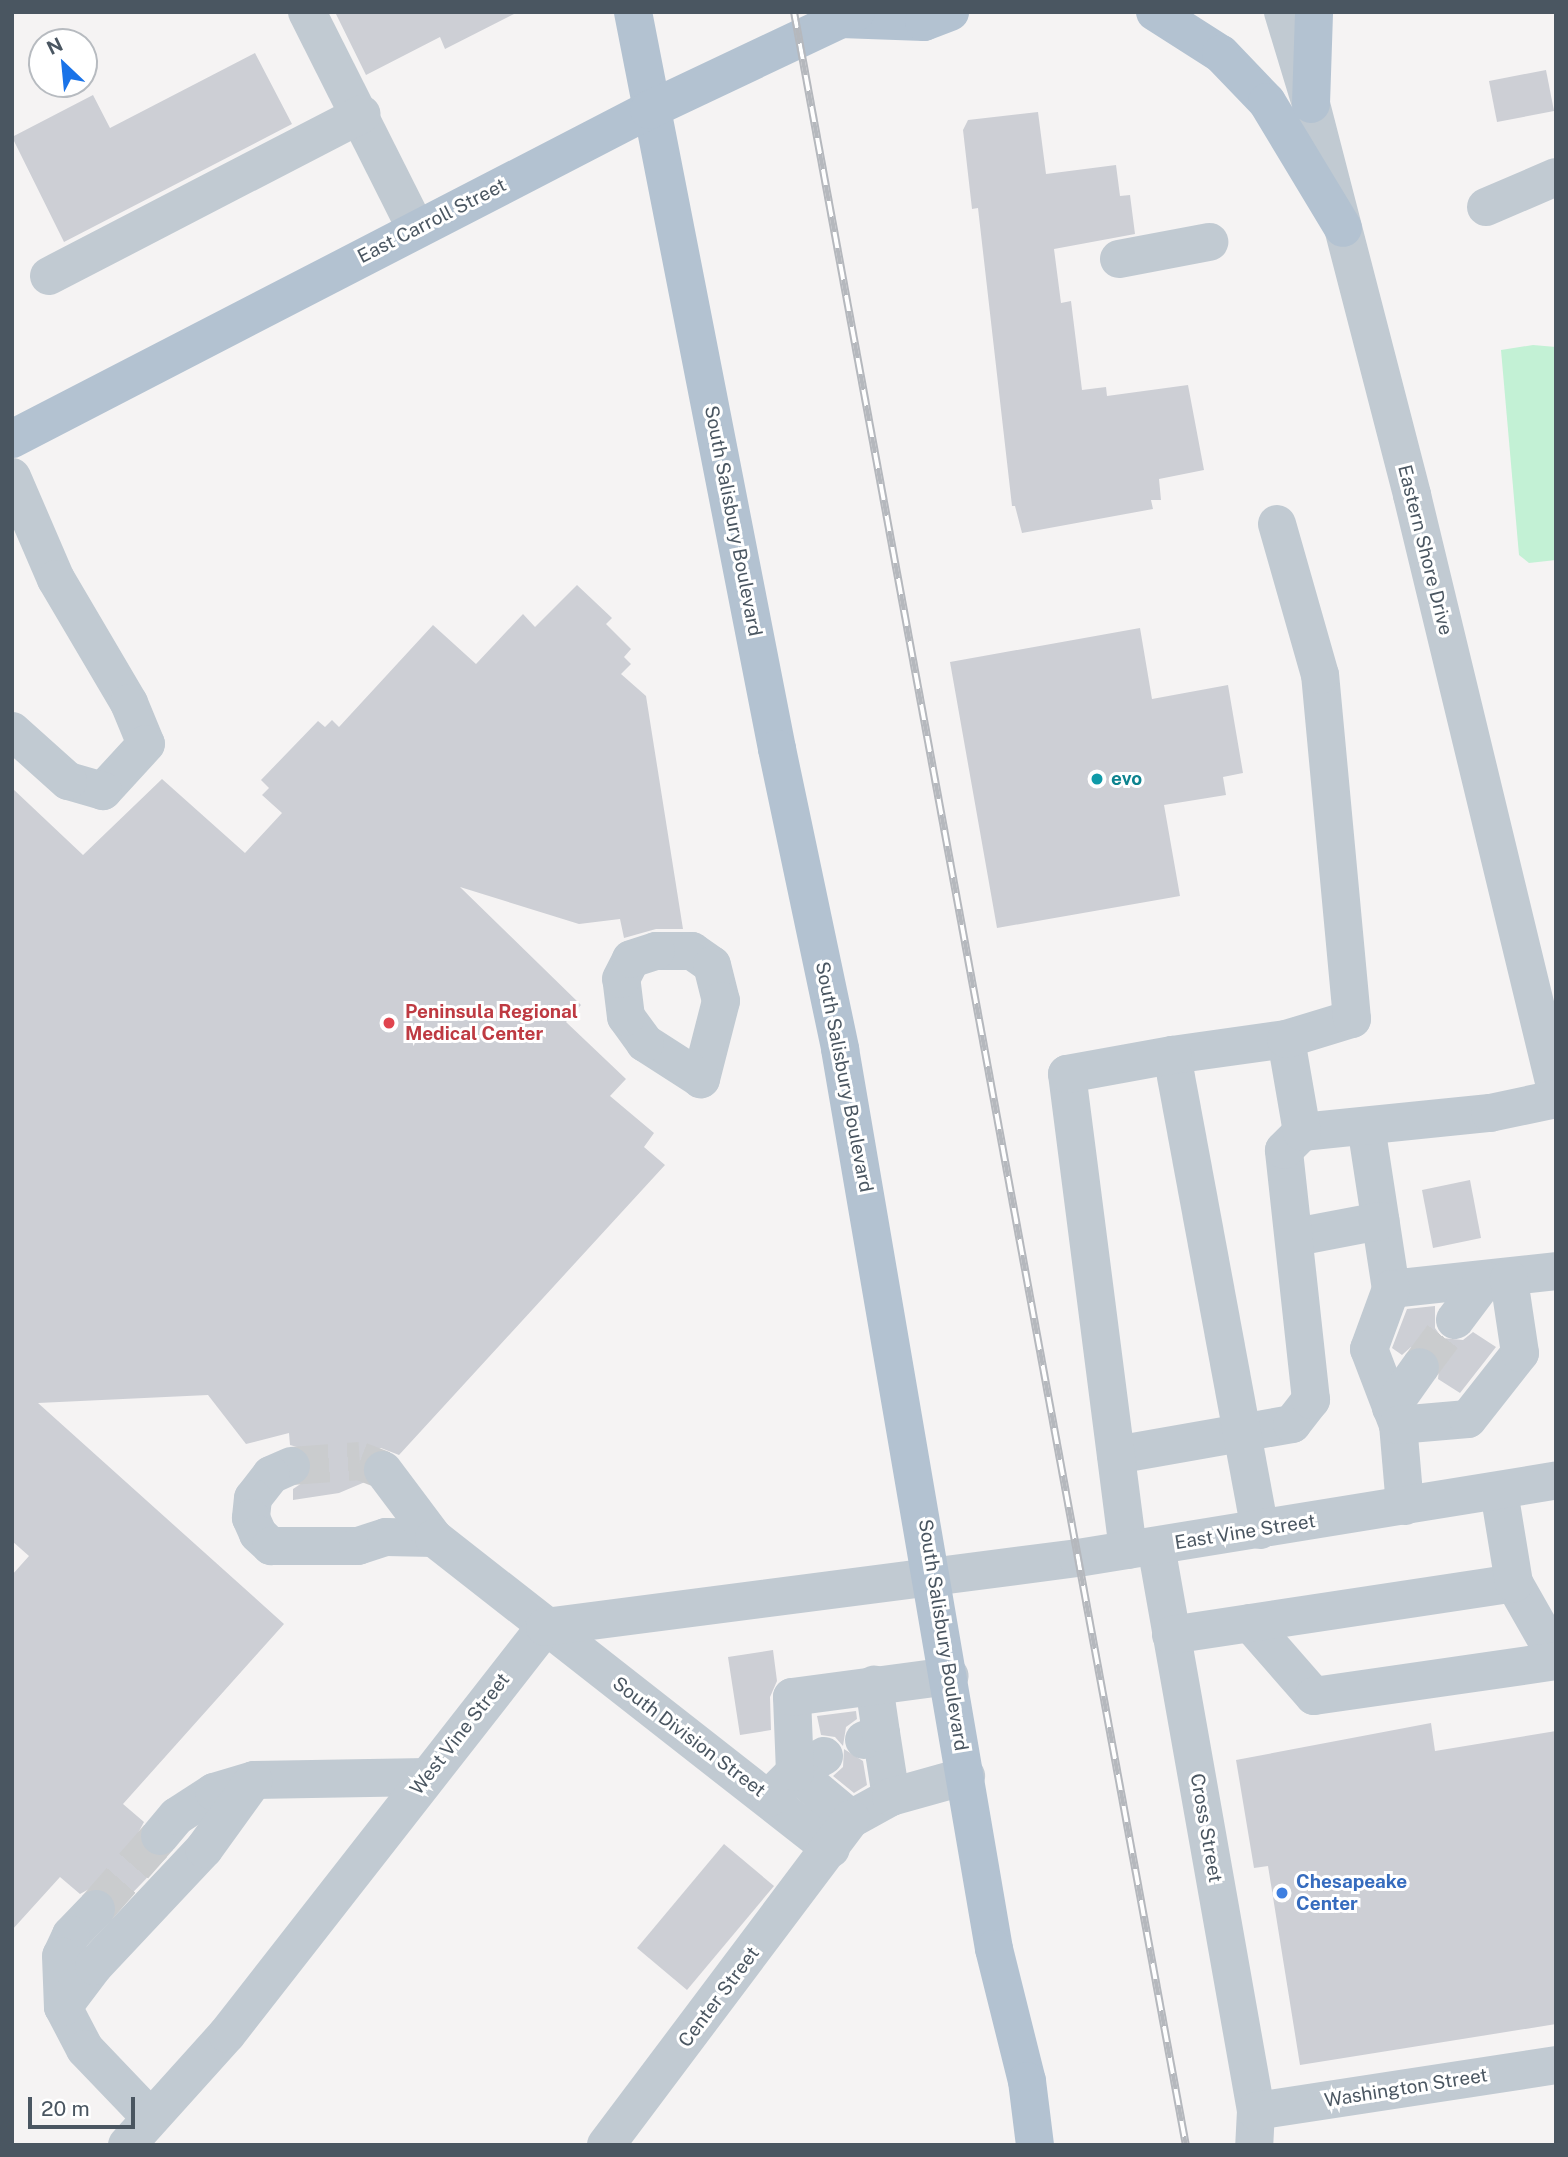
<!DOCTYPE html>
<html>
<head>
<meta charset="utf-8">
<style>
	body { margin:0 }
	#map { position:relative; width:1568px; height:2157px; overflow:hidden; background:#f5f3f3; font-family:"Public Sans",sans-serif }
	div>[style] { position:absolute }
	.green>* { inset:0; background:#c3f1d5 }
	.building>* { inset:0; background:#cdcfd5 }
	.minor-tunnel>* { height:38px; margin-top:-19px; transform-origin:0; background:repeating-linear-gradient(90deg,#caccce 0 38px,transparent 0 57px) }
	.minor>* { height:38px; margin:-19px; padding:0 19px; transform-origin:19px; border-radius:19px; background:#c1cad2 }
	.major>* { height:38px; margin:-19px; padding:0 19px; transform-origin:19px; border-radius:19px; background:#b3c2d1 }
	.rail>* { height:8px; margin-top:-4px; transform-origin:0; background:repeating-linear-gradient(90deg,#fff 0 16px,#b5b8bd 0 32px); box-sizing:border-box; border-block:2px solid #b5b8bd }
	.dots>* { width:19px; height:19px; translate:-50% -50%; box-sizing:border-box; border:4px solid #fff; border-radius:50% }
	span { translate:-50% -50%; white-space:nowrap; text-align:center; line-height:1.15; -webkit-text-stroke:6px #fff; paint-order:stroke }
	.street-label { font-size:19px; color:#4a5661 }
	.culture-label { font-size:19px; color:#0d838f; font-weight:700 }
	.left { translate:0 -50%; text-align:left }
	.health-label { font-size:19px; color:#be3a42; font-weight:700 }
	.shop-label { font-size:19px; color:#366cbe; font-weight:700 }
	.frame { position:absolute; inset:0; border:14px solid #4a5661; pointer-events:none }
	.north { position:absolute; left:28px; top:28px; width:70px; height:70px; box-sizing:border-box; background:#fff; border:2px solid #b7bbc0; border-radius:50%; rotate:334deg; font-size:19px; font-weight:700; line-height:28px; text-align:center; color:#4a5661 }
	.north::after { content:''; display:block; margin:auto; width:24px; height:32px; background:#1a73e8; clip-path:polygon(50% 0,100% 100%,50% 72%,0 100%) }
	.scale { position:absolute; left:28px; top:2097px; width:107px; height:32px; box-sizing:border-box; border:4px solid #4a5661; border-top:0; padding-left:9px; font-size:21px; line-height:24px; white-space:nowrap; color:#4a5661; -webkit-text-stroke:5px #fff; paint-order:stroke }
</style>
</head>
<body>
<div id="map">
	<div class="green">
		<i style="clip-path:polygon(1533px 345px,1556px 347px,1556px 560px,1529px 563px,1519px 555px,1501px 350px)"></i>
	</div>
	<div class="building">
		<i style="clip-path:polygon(335px 12px,518px 12px,445px 49px,440px 37px,366px 75px)"></i>
		<i style="clip-path:polygon(255px 53px,292px 124px,64px 242px,12px 137px,93px 95px,110px 128px)"></i>
		<i style="clip-path:polygon(1546px 70px,1554px 111px,1497px 122px,1489px 81px)"></i>
		<i style="clip-path:polygon(1038px 112px,1046px 174px,1116px 165px,1120px 196px,1130px 195px,1135px 234px,1054px 249px,1061px 303px,1071px 301px,1082px 390px,1106px 387px,1107px 396px,1188px 385px,1204px 470px,1159px 479px,1161px 500px,1151px 500px,1153px 509px,1022px 533px,1015px 506px,1012px 506px,978px 208px,972px 209px,963px 130px,968px 120px)"></i>
		<i style="clip-path:polygon(577px 585px,612px 618px,606px 624px,631px 649px,624px 657px,631px 664px,621px 674px,646px 696px,683px 929px,656px 929px,624px 938px,620px 919px,579px 924px,460px 887px,581px 1005px,566px 1022px,626px 1079px,610px 1096px,654px 1133px,644px 1147px,665px 1165px,399px 1455px,381px 1448px,370px 1452px,363px 1462px,365px 1482px,339px 1493px,293px 1500px,293px 1489px,308px 1479px,313px 1469px,304px 1449px,290px 1445px,289px 1433px,246px 1444px,208px 1395px,38px 1403px,284px 1624px,123px 1804px,144px 1822px,138px 1833px,145px 1852px,167px 1857px,117px 1909px,111px 1893px,91px 1888px,80px 1894px,60px 1877px,12px 1930px,12px 1575px,29px 1556px,12px 1541px,12px 788px,83px 855px,162px 779px,245px 853px,282px 813px,262px 795px,269px 788px,261px 780px,318px 721px,325px 727px,332px 720px,339px 727px,433px 625px,476px 664px,523px 614px,535px 627px)"></i>
		<i style="clip-path:polygon(1140px 628px,1152px 699px,1228px 685px,1243px 773px,1223px 777px,1226px 795px,1164px 805px,1180px 896px,997px 928px,950px 662px)"></i>
		<i style="clip-path:polygon(1470px 1180px,1481px 1238px,1433px 1248px,1422px 1190px)"></i>
		<i style="clip-path:polygon(1435px 1306px,1435px 1328px,1442px 1338px,1463px 1340px,1473px 1332px,1496px 1347px,1460px 1393px,1438px 1379px,1440px 1359px,1432px 1349px,1411px 1347px,1402px 1355px,1392px 1348px,1407px 1309px)"></i>
		<i style="clip-path:polygon(773px 1650px,777px 1681px,770px 1697px,771px 1730px,740px 1735px,728px 1657px)"></i>
		<i style="clip-path:polygon(856px 1711px,857px 1719px,846px 1727px,843px 1746px,835px 1737px,821px 1735px,817px 1716px)"></i>
		<i style="clip-path:polygon(1431px 1723px,1435px 1751px,1556px 1731px,1556px 2024px,1300px 2065px,1268px 1866px,1254px 1868px,1236px 1760px)"></i>
		<i style="clip-path:polygon(844px 1749px,863px 1761px,867px 1785px,854px 1793px,833px 1776px,843px 1767px)"></i>
		<i style="clip-path:polygon(724px 1844px,774px 1886px,687px 1990px,637px 1948px)"></i>
	</div>
	<div class="minor-tunnel">
		<i style="left:1420px;top:1367px;width:59px;rotate:-53.3deg"></i>
		<i style="left:291px;top:1466px;width:69px;rotate:-4.1deg"></i>
		<i style="left:360px;top:1461px;width:25px;rotate:21deg"></i>
		<i style="left:96px;top:1909px;width:97px;rotate:-48.8deg"></i>
	</div>
	<div class="minor">
		<i style="left:307px;top:12px;width:243px;rotate:63.3deg"></i>
		<i style="left:1283px;top:12px;width:96px;rotate:73.1deg"></i>
		<i style="left:1311px;top:104px;width:404px;rotate:75.5deg"></i>
		<i style="left:1412px;top:495px;width:612px;rotate:76.4deg"></i>
		<i style="left:1486px;top:207px;width:76px;rotate:-23.2deg"></i>
		<i style="left:1119px;top:259px;width:92px;rotate:-10.7deg"></i>
		<i style="left:49px;top:276px;width:352px;rotate:-27.4deg"></i>
		<i style="left:12px;top:477px;width:111px;rotate:66.7deg"></i>
		<i style="left:56px;top:579px;width:144px;rotate:59.5deg"></i>
		<i style="left:129px;top:703px;width:44px;rotate:67.5deg"></i>
		<i style="left:146px;top:744px;width:64px;rotate:132.5deg"></i>
		<i style="left:103px;top:791px;width:36px;rotate:-164deg"></i>
		<i style="left:68px;top:781px;width:75px;rotate:-138.2deg"></i>
		<i style="left:656px;top:951px;width:36px"></i>
		<i style="left:692px;top:951px;width:24px;rotate:35deg"></i>
		<i style="left:712px;top:965px;width:37px;rotate:76deg"></i>
		<i style="left:721px;top:1001px;width:81px;rotate:104.4deg"></i>
		<i style="left:701px;top:1079px;width:67px;rotate:-147.3deg"></i>
		<i style="left:645px;top:1043px;width:32px;rotate:-126deg"></i>
		<i style="left:626px;top:1017px;width:38px;rotate:-97deg"></i>
		<i style="left:621px;top:979px;width:22px;rotate:-63deg"></i>
		<i style="left:631px;top:959px;width:26px;rotate:-18deg"></i>
		<i style="left:1366px;top:1126px;width:165px;rotate:81.3deg"></i>
		<i style="left:1391px;top:1289px;width:166px;rotate:-6.2deg"></i>
		<i style="left:1302px;top:1132px;width:189px;rotate:-5.8deg"></i>
		<i style="left:1490px;top:1113px;width:67px;rotate:-12deg"></i>
		<i style="left:1296px;top:1237px;width:86px;rotate:-10.8deg"></i>
		<i style="left:1391px;top:1289px;width:64px;rotate:110.1deg"></i>
		<i style="left:1369px;top:1349px;width:81px;rotate:69.1deg"></i>
		<i style="left:1455px;top:1320px;width:50px;rotate:-53.1deg"></i>
		<i style="left:1391px;top:1408px;width:50px;rotate:-54.7deg"></i>
		<i style="left:1116px;top:1455px;width:179px;rotate:-10deg"></i>
		<i style="left:1292px;top:1424px;width:31px;rotate:-52deg"></i>
		<i style="left:1311px;top:1400px;width:251px;rotate:-96.2deg"></i>
		<i style="left:1284px;top:1150px;width:25px;rotate:-45deg"></i>
		<i style="left:1302px;top:1132px;width:94px;rotate:-99.8deg"></i>
		<i style="left:291px;top:1466px;width:22px;rotate:156deg"></i>
		<i style="left:271px;top:1475px;width:29px;rotate:128deg"></i>
		<i style="left:253px;top:1498px;width:20px;rotate:96deg"></i>
		<i style="left:251px;top:1518px;width:17px;rotate:66deg"></i>
		<i style="left:258px;top:1534px;width:18px;rotate:43deg"></i>
		<i style="left:271px;top:1546px;width:87px"></i>
		<i style="left:358px;top:1546px;width:29px;rotate:-18deg"></i>
		<i style="left:386px;top:1537px;width:48px;rotate:1.2deg"></i>
		<i style="left:434px;top:1538px;width:85px;rotate:-126.9deg"></i>
		<i style="left:1405px;top:1506px;width:81px;rotate:-94.9deg"></i>
		<i style="left:1398px;top:1425px;width:70px;rotate:-4.9deg"></i>
		<i style="left:1468px;top:1419px;width:84px;rotate:-51.8deg"></i>
		<i style="left:1520px;top:1353px;width:75px;rotate:-98.5deg"></i>
		<i style="left:1260px;top:1530px;width:483px;rotate:-100.5deg"></i>
		<i style="left:1172px;top:1055px;width:115px;rotate:-8deg"></i>
		<i style="left:1286px;top:1039px;width:69px;rotate:-16.9deg"></i>
		<i style="left:1352px;top:1019px;width:345px;rotate:-95.3deg"></i>
		<i style="left:1320px;top:675px;width:157px;rotate:-105.9deg"></i>
		<i style="left:434px;top:1538px;width:504px;rotate:38.07deg"></i>
		<i style="left:1156px;top:1546px;width:574px;rotate:79.96deg"></i>
		<i style="left:1256px;top:2111px;width:34px;rotate:93deg"></i>
		<i style="left:1128px;top:1550px;width:480px;rotate:-97.3deg"></i>
		<i style="left:1067px;top:1074px;width:107px;rotate:-10.3deg"></i>
		<i style="left:1514px;top:1583px;width:85px;rotate:60.4deg"></i>
		<i style="left:1250px;top:1623px;width:97px;rotate:48.8deg"></i>
		<i style="left:1314px;top:1696px;width:245px;rotate:-8.2deg"></i>
		<i style="left:1171px;top:1635px;width:347px;rotate:-8.6deg"></i>
		<i style="left:1514px;top:1583px;width:93px;rotate:-99.3deg"></i>
		<i style="left:881px;top:1733px;width:65px;rotate:81.1deg"></i>
		<i style="left:864px;top:1740px;width:18px;rotate:-22deg"></i>
		<i style="left:881px;top:1733px;width:49px;rotate:-98.3deg"></i>
		<i style="left:824px;top:1756px;width:33px;rotate:151deg"></i>
		<i style="left:795px;top:1772px;width:73px;rotate:40deg"></i>
		<i style="left:851px;top:1819px;width:46px;rotate:-28.8deg"></i>
		<i style="left:891px;top:1797px;width:78px;rotate:-15.6deg"></i>
		<i style="left:769px;top:1798px;width:37px;rotate:-45deg"></i>
		<i style="left:795px;top:1772px;width:75px;rotate:-92.3deg"></i>
		<i style="left:792px;top:1697px;width:159px;rotate:-7.6deg"></i>
		<i style="left:160px;top:1836px;width:26px;rotate:-50deg"></i>
		<i style="left:177px;top:1816px;width:44px;rotate:-33deg"></i>
		<i style="left:214px;top:1792px;width:42px;rotate:-16.7deg"></i>
		<i style="left:254px;top:1780px;width:173px;rotate:-1deg"></i>
		<i style="left:96px;top:1909px;width:36px;rotate:134deg"></i>
		<i style="left:71px;top:1935px;width:23px;rotate:115deg"></i>
		<i style="left:61px;top:1956px;width:51px;rotate:87.8deg"></i>
		<i style="left:63px;top:2007px;width:47px;rotate:62.4deg"></i>
		<i style="left:85px;top:2049px;width:95px;rotate:46.3deg"></i>
		<i style="left:63px;top:2007px;width:51px;rotate:-52.9deg"></i>
		<i style="left:94px;top:1966px;width:161px;rotate:-46.8deg"></i>
		<i style="left:204px;top:1849px;width:85px;rotate:-54.1deg"></i>
		<i style="left:1256px;top:2111px;width:304px;rotate:-8.7deg"></i>
		<i style="left:127px;top:2145px;width:149px;rotate:-48deg"></i>
		<i style="left:227px;top:2034px;width:517px;rotate:-52deg"></i>
		<i style="left:545px;top:1627px;width:537px;rotate:-7.38deg"></i>
		<i style="left:1078px;top:1558px;width:484px;rotate:-9.2deg"></i>
		<i style="left:606px;top:2145px;width:408px;rotate:-53.1deg"></i>
	</div>
	<div class="major">
		<i style="left:633px;top:12px;width:751px;rotate:78.94deg"></i>
		<i style="left:777px;top:749px;width:307px;rotate:78.1deg"></i>
		<i style="left:840px;top:1049px;width:913px;rotate:80.29deg"></i>
		<i style="left:994px;top:1949px;width:136px;rotate:76deg"></i>
		<i style="left:1027px;top:2081px;width:64px;rotate:82.9deg"></i>
		<i style="left:1155px;top:12px;width:78px;rotate:32.5deg"></i>
		<i style="left:1221px;top:54px;width:66px;rotate:46.2deg"></i>
		<i style="left:1267px;top:102px;width:147px;rotate:58.9deg"></i>
		<i style="left:841px;top:19px;width:83px;rotate:2.1deg"></i>
		<i style="left:924px;top:22px;width:28px;rotate:-21deg"></i>
		<i style="left:1311px;top:104px;width:92px;rotate:-88.1deg"></i>
		<i style="left:12px;top:439px;width:717px;rotate:-27.32deg"></i>
		<i style="left:649px;top:110px;width:229px;rotate:-25.3deg"></i>
	</div>
	<div class="rail">
		<i style="left:794px;top:12px;width:2169px;rotate:79.59deg"></i>
	</div>
	<div class="dots">
		<i style="left:1097px;top:779px;background:#0f9aa8"></i>
		<i style="left:389px;top:1023px;background:#e0444e"></i>
		<i style="left:1282px;top:1893px;background:#3f7fe0"></i>
	</div>
	<div class="street-label">
		<span style="left:432px;top:221px;rotate:-27deg">East Carroll Street</span>
		<span style="left:733px;top:521px;rotate:79deg">South Salisbury Boulevard</span>
		<span style="left:1425px;top:550px;rotate:76deg">Eastern Shore Drive</span>
		<span style="left:844px;top:1077px;rotate:79deg">South Salisbury Boulevard</span>
		<span style="left:1245px;top:1532px;rotate:-9deg">East Vine Street</span>
		<span style="left:943px;top:1635px;rotate:81deg">South Salisbury Boulevard</span>
		<span style="left:460px;top:1734px;rotate:-52deg">West Vine Street</span>
		<span style="left:689px;top:1737px;rotate:37deg">South Division Street</span>
		<span style="left:1206px;top:1828px;rotate:80deg">Cross Street</span>
		<span style="left:719px;top:1997px;rotate:-53deg">Center Street</span>
		<span style="left:1406px;top:2088px;rotate:-9deg">Washington Street</span>
	</div>
	<div class="culture-label">
		<span class="left" style="left:1111px;top:779px">evo</span>
	</div>
	<div class="health-label">
		<span class="left" style="left:405px;top:1023px">Peninsula Regional<br>Medical Center</span>
	</div>
	<div class="shop-label">
		<span class="left" style="left:1296px;top:1893px">Chesapeake<br>Center</span>
	</div>
	<div class="frame"></div>
	<div class="north">N</div>
	<div class="scale">20 m</div>
</div>
</body>
</html>
